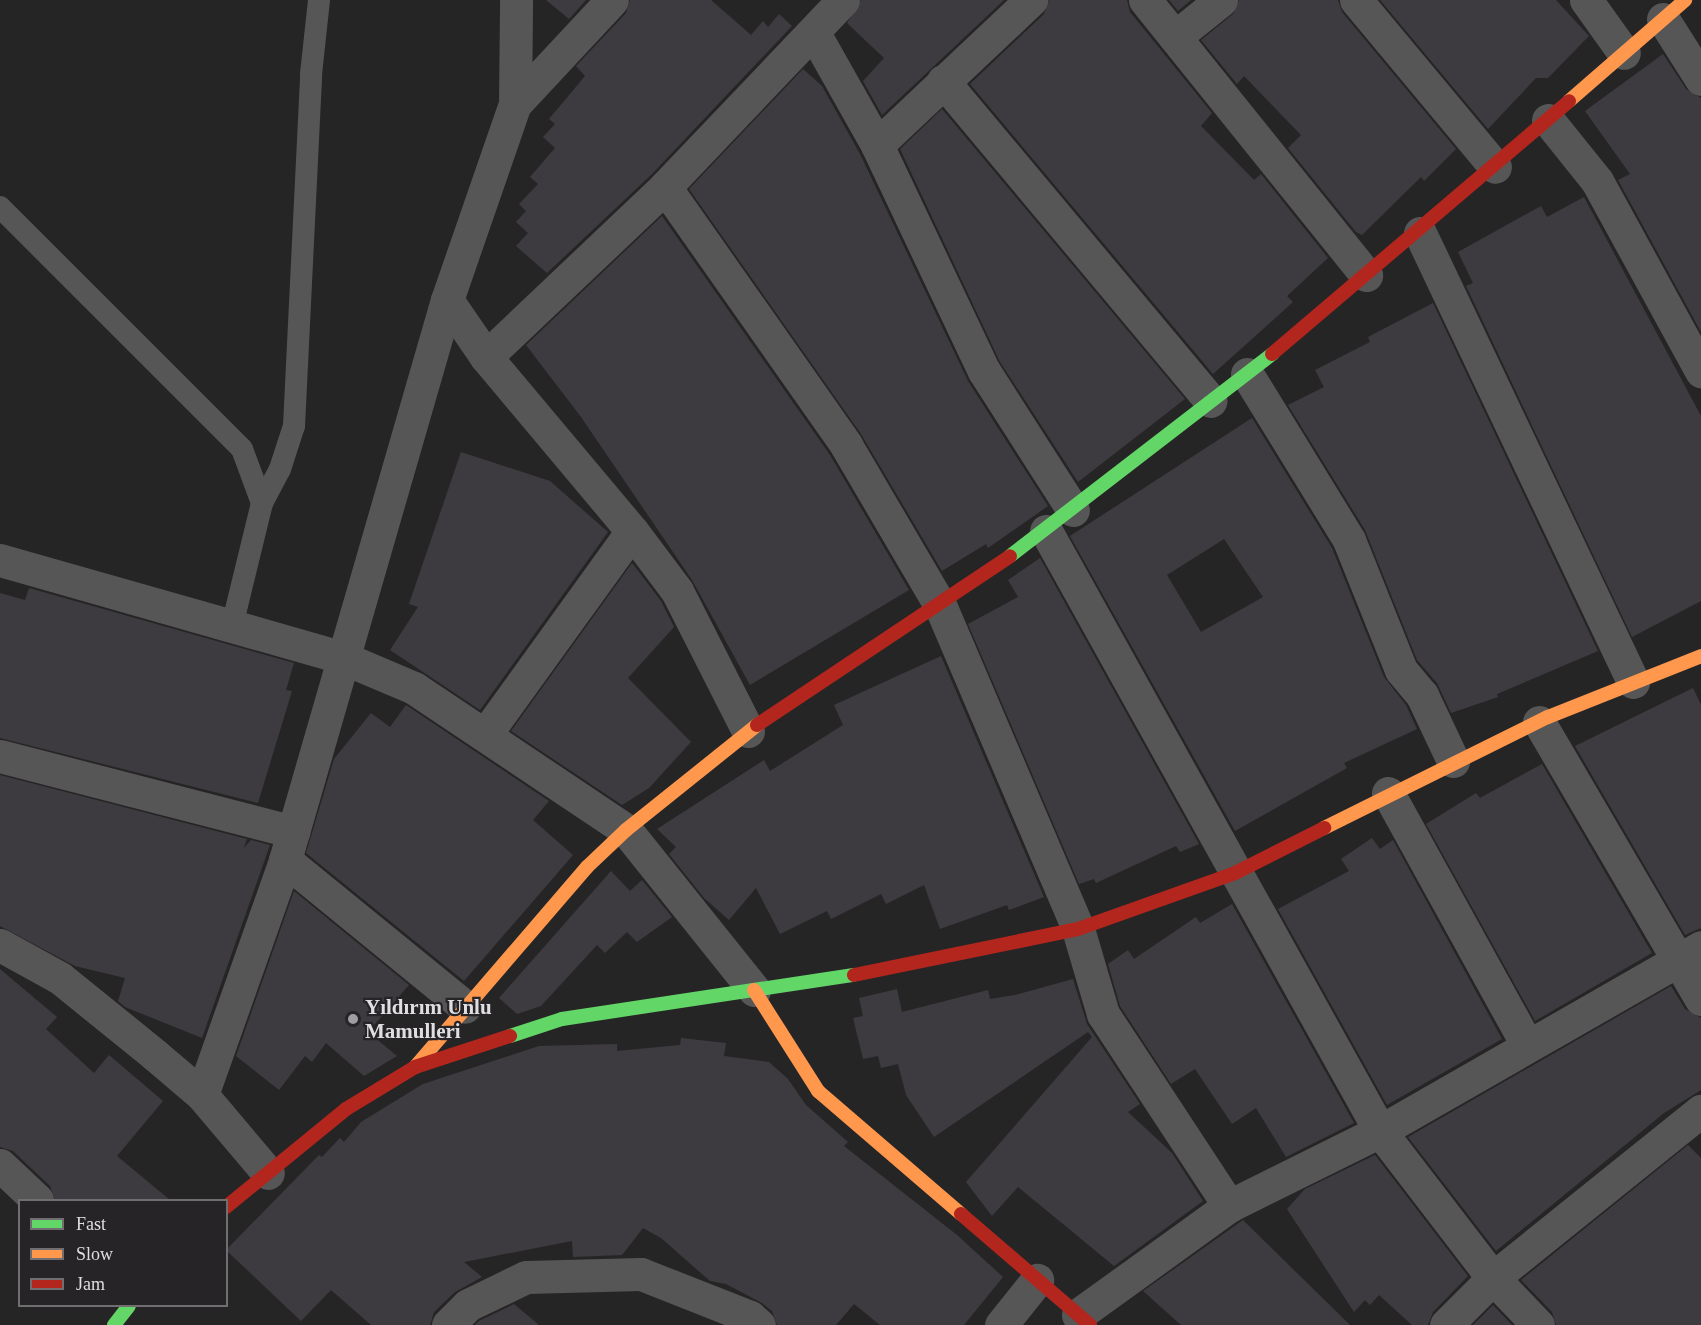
<!DOCTYPE html>
<html>
<head>
<meta charset="utf-8">
<style>
	body { margin:0 }
	#map { position:relative; width:1701px; height:1325px; overflow:hidden; background:#262526; font-family:"Times New Roman",serif }
	div>[style] { position:absolute }
	.building>* { inset:0; background:#3e3b40 }
	.lane>* { height:22px; margin:-11px; padding:0 11px; transform-origin:11px; border-radius:11px; background:#575656 }
	.street>* { height:33px; margin:-16.5px; padding:0 16.5px; transform-origin:16.5px; border-radius:16.5px; background:#575656 }
	.fast>* { height:14px; margin:-7px; padding:0 7px; transform-origin:7px; border-radius:7px; background:#63d668 }
	.slow>* { height:14px; margin:-7px; padding:0 7px; transform-origin:7px; border-radius:7px; background:#ff974d }
	.jam>* { height:14px; margin:-7px; padding:0 7px; transform-origin:7px; border-radius:7px; background:#b3261e }
	.dots>* { width:16px; height:16px; translate:-50% -50%; box-sizing:border-box; border:3px solid #262427; border-radius:50% }
	span { translate:-50% -50%; white-space:nowrap; text-align:center; line-height:1.15; -webkit-text-stroke:4.5px #262427; paint-order:stroke }
	.poi-label { font-size:21px; color:#dfdee0; font-weight:700 }
	.left { translate:0 -50%; text-align:left }
	.legend { position:absolute; left:18px; top:1199px; width:210px; height:108px; box-sizing:border-box; background:#262427; border:2px solid #706e71; margin:0; padding:8px 10px; list-style:none; font-size:18px; color:#dfdee0 }
	.legend li { display:flex; align-items:center; gap:12px; height:30px }
	.legend b { width:30px; border:2px solid #706e71 }
</style>
</head>
<body>
<div id="map">
	<div class="building">
		<i style="clip-path:polygon(546px 0,586px 0,569px 19px)"></i>
		<i style="clip-path:polygon(630px 0,711px 0,751px 35px,763px 21px,768px 27px,779px 14px,792px 26px,652px 174px,547px 273px,516px 246px,528px 233px,516px 222px,526px 211px,519px 204px,538px 184px,530px 177px,555px 148px,543px 137px,555px 124px,549px 119px,585px 76px,576px 66px,626px 13px)"></i>
		<i style="clip-path:polygon(861px 0,1004px 0,882px 115px,863px 81px,884px 58px,847px 23px)"></i>
		<i style="clip-path:polygon(1049px 0,1127px 0,1130px 12px,1212px 113px,1201px 126px,1254px 180px,1261px 174px,1328px 258px,1287px 296px,1293px 302px,1213px 374px,970px 84px,1044px 14px)"></i>
		<i style="clip-path:polygon(1169px 0,1191px 0,1178px 11px)"></i>
		<i style="clip-path:polygon(1239px 0,1338px 0,1342px 12px,1456px 149px,1424px 181px,1421px 177px,1362px 235px,1356px 232px,1288px 148px,1301px 135px,1244px 76px,1237px 84px,1201px 40px,1233px 14px)"></i>
		<i style="clip-path:polygon(1380px 0,1556px 0,1589px 36px,1548px 78px,1536px 78px,1488px 129px)"></i>
		<i style="clip-path:polygon(1663px 54px,1686px 89px,1701px 98px,1701px 332px,1618px 180px,1630px 174px,1585px 111px)"></i>
		<i style="clip-path:polygon(803px 69px,822px 86px,860px 154px,968px 381px,1048px 506px,988px 548px,986px 544px,942px 571px,861px 434px,689px 189px)"></i>
		<i style="clip-path:polygon(942px 109px,1185px 399px,1078px 482px,1000px 362px,900px 149px)"></i>
		<i style="clip-path:polygon(1584px 197px,1701px 416px,1701px 601px,1632px 637px,1466px 286px,1473px 283px,1458px 252px,1541px 206px,1547px 217px)"></i>
		<i style="clip-path:polygon(662px 216px,830px 455px,909px 590px,750px 685px,692px 580px,581px 417px,526px 345px)"></i>
		<i style="clip-path:polygon(1433px 303px,1598px 651px,1497px 694px,1498px 697px,1451px 713px,1437px 683px,1417px 660px,1365px 530px,1288px 405px,1324px 387px,1315px 370px,1370px 342px,1368px 337px)"></i>
		<i style="clip-path:polygon(evenodd,1252px 418px,1332px 548px,1384px 677px,1406px 705px,1417px 729px,1344px 763px,1347px 768px,1235px 831px,1070px 536px,1252px 418px,1224px 539px,1263px 597px,1201px 632px,1167px 575px,1224px 539px)"></i>
		<i style="clip-path:polygon(461px 452px,550px 481px,608px 532px,480px 710px,390px 650px,418px 607px,409px 604px)"></i>
		<i style="clip-path:polygon(1040px 558px,1199px 844px,1180px 852px,1176px 846px,1096px 883px,1094px 879px,1079px 884px,968px 624px,1018px 597px,1008px 580px)"></i>
		<i style="clip-path:polygon(632px 563px,661px 601px,674px 627px,628px 678px,691px 742px,649px 788px,622px 805px,511px 731px)"></i>
		<i style="clip-path:polygon(29px 588px,294px 663px,286px 690px,292px 691px,258px 803px,0 738px,0 593px,25px 600px)"></i>
		<i style="clip-path:polygon(941px 656px,1044px 897px,1009px 910px,1007px 905px,940px 929px,924px 885px,886px 904px,881px 894px,831px 919px,827px 911px,780px 934px,756px 888px,729px 920px,704px 898px,669px 854px,676px 847px,657px 829px,764px 760px,770px 771px,843px 725px,834px 705px)"></i>
		<i style="clip-path:polygon(1693px 688px,1701px 705px,1701px 928px,1685px 935px,1575px 746px)"></i>
		<i style="clip-path:polygon(406px 705px,549px 801px,533px 820px,573px 855px,464px 981px,306px 853px,334px 759px,371px 713px,390px 727px)"></i>
		<i style="clip-path:polygon(1542px 764px,1652px 953px,1535px 1021px,1426px 824px,1476px 793px,1480px 798px)"></i>
		<i style="clip-path:polygon(0 775px,247px 839px,244px 848px,251px 840px,270px 845px,202px 1038px,125px 1007px,118px 1001px,125px 978px,75px 966px,0 926px)"></i>
		<i style="clip-path:polygon(1372px 838px,1380px 849px,1393px 840px,1502px 1039px,1387px 1105px,1278px 909px,1349px 871px,1341px 859px)"></i>
		<i style="clip-path:polygon(611px 871px,630px 891px,642px 880px,672px 917px,637px 942px,627px 932px,605px 953px,597px 945px,541px 1006px,517px 1014px,499px 998px)"></i>
		<i style="clip-path:polygon(294px 891px,409px 985px,368px 1032px,397px 1056px,364px 1076px,326px 1043px,312px 1062px,305px 1056px,279px 1090px,236px 1056px)"></i>
		<i style="clip-path:polygon(1232px 904px,1354px 1123px,1286px 1157px,1256px 1108px,1232px 1124px,1195px 1069px,1171px 1084px,1120px 1006px,1108px 964px,1128px 950px,1134px 959px,1196px 917px,1200px 923px)"></i>
		<i style="clip-path:polygon(0 969px,57px 1017px,46px 1029px,94px 1073px,109px 1055px,163px 1101px,117px 1156px,170px 1200px,55px 1200px,50px 1186px,13px 1151px,0 1147px)"></i>
		<i style="clip-path:polygon(1073px 979px,1087px 1024px,1140px 1104px,1128px 1112px,1172px 1153px,1203px 1201px,1114px 1266px,1018px 1187px,992px 1216px,966px 1182px,1092px 1037px,1088px 1032px,934px 1137px,906px 1095px,898px 1064px,881px 1068px,878px 1056px,863px 1059px,853px 1018px,863px 1016px,859px 998px,897px 989px,902px 1012px,988px 990px,990px 999px,1015px 995px)"></i>
		<i style="clip-path:polygon(1671px 986px,1685px 1009px,1701px 1018px,1701px 1090px,1664px 1113px,1496px 1251px,1408px 1137px)"></i>
		<i style="clip-path:polygon(681px 1038px,726px 1043px,724px 1056px,769px 1062px,788px 1079px,806px 1105px,848px 1142px,844px 1146px,957px 1235px,1003px 1277px,964px 1325px,880px 1325px,854px 1304px,836px 1325px,777px 1325px,772px 1311px,762px 1303px,726px 1284px,710px 1281px,661px 1238px,643px 1228px,622px 1255px,573px 1257px,572px 1241px,464px 1262px,482px 1277px,455px 1292px,434px 1312px,430px 1325px,371px 1325px,331px 1290px,301px 1321px,226px 1250px,319px 1155px,322px 1157px,340px 1138px,344px 1142px,361px 1122px,423px 1084px,539px 1046px,617px 1044px,617px 1051px,680px 1045px)"></i>
		<i style="clip-path:polygon(1688px 1145px,1701px 1158px,1701px 1325px,1556px 1325px,1552px 1312px,1521px 1280px)"></i>
		<i style="clip-path:polygon(1375px 1155px,1468px 1276px,1433px 1312px,1428px 1325px,1412px 1325px,1379px 1295px,1370px 1305px,1365px 1300px,1354px 1312px,1287px 1209px,1305px 1189px)"></i>
		<i style="clip-path:polygon(1243px 1220px,1247px 1224px,1350px 1325px,1181px 1325px,1143px 1291px)"></i>
		<i style="clip-path:polygon(514px 1304px,539px 1325px,475px 1325px,479px 1321px)"></i>
		<i style="clip-path:polygon(1493px 1305px,1512px 1325px,1473px 1325px)"></i>
	</div>
	<div class="lane">
		<i style="left:0;top:207px;width:342px;rotate:45deg"></i>
		<i style="left:242px;top:449px;width:58px;rotate:69.7deg"></i>
		<i style="left:262px;top:503px;width:127px;rotate:103.7deg"></i>
		<i style="left:262px;top:503px;width:38px;rotate:-62deg"></i>
		<i style="left:280px;top:469px;width:45px;rotate:-72deg"></i>
		<i style="left:294px;top:426px;width:352px;rotate:-87.2deg"></i>
		<i style="left:311px;top:74px;width:74px;rotate:-83.8deg"></i>
	</div>
	<div class="street">
		<i style="left:1145px;top:0;width:353px;rotate:51.2deg"></i>
		<i style="left:1356px;top:0;width:217px;rotate:50.2deg"></i>
		<i style="left:1586px;top:0;width:65px;rotate:54.4deg"></i>
		<i style="left:1663px;top:19px;width:71px;rotate:57.7deg"></i>
		<i style="left:814px;top:33px;width:129px;rotate:60.6deg"></i>
		<i style="left:877px;top:145px;width:250px;rotate:64.7deg"></i>
		<i style="left:984px;top:371px;width:165px;rotate:57.4deg"></i>
		<i style="left:1175px;top:37px;width:59px;rotate:-38.8deg"></i>
		<i style="left:943px;top:81px;width:417px;rotate:50.1deg"></i>
		<i style="left:515px;top:104px;width:142px;rotate:-47deg"></i>
		<i style="left:1548px;top:120px;width:78px;rotate:51.2deg"></i>
		<i style="left:1597px;top:181px;width:217px;rotate:61.3deg"></i>
		<i style="left:877px;top:145px;width:212px;rotate:-43.3deg"></i>
		<i style="left:665px;top:187px;width:315px;rotate:54.9deg"></i>
		<i style="left:846px;top:445px;width:186px;rotate:59.6deg"></i>
		<i style="left:940px;top:605px;width:352px;rotate:66.9deg"></i>
		<i style="left:1078px;top:929px;width:89px;rotate:73.6deg"></i>
		<i style="left:1103px;top:1014px;width:230px;rotate:56.7deg"></i>
		<i style="left:1420px;top:233px;width:497px;rotate:64.6deg"></i>
		<i style="left:447px;top:300px;width:69px;rotate:55.6deg"></i>
		<i style="left:486px;top:357px;width:227px;rotate:50deg"></i>
		<i style="left:632px;top:531px;width:75px;rotate:53.1deg"></i>
		<i style="left:677px;top:591px;width:157px;rotate:63.1deg"></i>
		<i style="left:486px;top:357px;width:247px;rotate:-43.5deg"></i>
		<i style="left:665px;top:187px;width:258px;rotate:-46.4deg"></i>
		<i style="left:1247px;top:374px;width:195px;rotate:58.4deg"></i>
		<i style="left:1349px;top:540px;width:140px;rotate:68.2deg"></i>
		<i style="left:1401px;top:670px;width:33px;rotate:50deg"></i>
		<i style="left:1422px;top:695px;width:73px;rotate:64.8deg"></i>
		<i style="left:1046px;top:531px;width:687px;rotate:60.9deg"></i>
		<i style="left:1380px;top:1131px;width:185px;rotate:52.5deg"></i>
		<i style="left:1493px;top:1278px;width:65px;rotate:46.2deg"></i>
		<i style="left:0;top:560px;width:355px;rotate:15.9deg"></i>
		<i style="left:341px;top:657px;width:79px;rotate:23deg"></i>
		<i style="left:414px;top:688px;width:255px;rotate:33.8deg"></i>
		<i style="left:626px;top:830px;width:205px;rotate:51.3deg"></i>
		<i style="left:1539px;top:722px;width:321px;rotate:59.7deg"></i>
		<i style="left:485px;top:735px;width:251px;rotate:-54.2deg"></i>
		<i style="left:0;top:756px;width:303px;rotate:14.5deg"></i>
		<i style="left:1388px;top:793px;width:288px;rotate:61.1deg"></i>
		<i style="left:285px;top:860px;width:232px;rotate:39.2deg"></i>
		<i style="left:0;top:945px;width:68px;rotate:28.8deg"></i>
		<i style="left:60px;top:978px;width:122px;rotate:39deg"></i>
		<i style="left:155px;top:1055px;width:62px;rotate:40.4deg"></i>
		<i style="left:202px;top:1095px;width:102px;rotate:49.8deg"></i>
		<i style="left:202px;top:1095px;width:249px;rotate:-70.5deg"></i>
		<i style="left:285px;top:860px;width:583px;rotate:-73.87deg"></i>
		<i style="left:447px;top:300px;width:207px;rotate:-70.9deg"></i>
		<i style="left:515px;top:104px;width:104px;rotate:-89.4deg"></i>
		<i style="left:0;top:1165px;width:51px;rotate:43.4deg"></i>
		<i style="left:1078px;top:1315px;width:186px;rotate:-35.8deg"></i>
		<i style="left:1229px;top:1206px;width:169px;rotate:-26.4deg"></i>
		<i style="left:1380px;top:1131px;width:370px;rotate:-29.8deg"></i>
		<i style="left:448px;top:1325px;width:28px;rotate:-45deg"></i>
		<i style="left:468px;top:1305px;width:64px;rotate:-25.8deg"></i>
		<i style="left:526px;top:1277px;width:115px;rotate:-1.5deg"></i>
		<i style="left:641px;top:1274px;width:117px;rotate:21.5deg"></i>
		<i style="left:750px;top:1317px;width:12px;rotate:42deg"></i>
		<i style="left:1001px;top:1325px;width:58px;rotate:-51.3deg"></i>
		<i style="left:1446px;top:1325px;width:66px;rotate:-45deg"></i>
		<i style="left:1493px;top:1278px;width:267px;rotate:-38.8deg"></i>
	</div>
	<div class="fast">
		<i style="left:1010px;top:556px;width:331px;rotate:-37.6deg"></i>
		<i style="left:510px;top:1036px;width:55px;rotate:-18.1deg"></i>
		<i style="left:562px;top:1019px;width:295px;rotate:-8.6deg"></i>
		<i style="left:114px;top:1325px;width:24px;rotate:-52deg"></i>
	</div>
	<div class="slow">
		<i style="left:1569px;top:101px;width:154px;rotate:-41deg"></i>
		<i style="left:1324px;top:828px;width:250px;rotate:-26.4deg"></i>
		<i style="left:1548px;top:717px;width:165px;rotate:-21.7deg"></i>
		<i style="left:754px;top:990px;width:120px;rotate:57.6deg"></i>
		<i style="left:818px;top:1091px;width:189px;rotate:40.7deg"></i>
		<i style="left:415px;top:1067px;width:264px;rotate:-49.3deg"></i>
		<i style="left:587px;top:867px;width:54px;rotate:-43.5deg"></i>
		<i style="left:626px;top:830px;width:168px;rotate:-38.7deg"></i>
	</div>
	<div class="jam">
		<i style="left:1272px;top:354px;width:390px;rotate:-40.4deg"></i>
		<i style="left:757px;top:725px;width:304px;rotate:-33.7deg"></i>
		<i style="left:854px;top:975px;width:229px;rotate:-11.6deg"></i>
		<i style="left:1078px;top:929px;width:167px;rotate:-19.6deg"></i>
		<i style="left:1235px;top:873px;width:100px;rotate:-26.8deg"></i>
		<i style="left:226px;top:1207px;width:155px;rotate:-39.2deg"></i>
		<i style="left:346px;top:1109px;width:81px;rotate:-31.3deg"></i>
		<i style="left:415px;top:1067px;width:100px;rotate:-18.1deg"></i>
		<i style="left:961px;top:1214px;width:170px;rotate:40.7deg"></i>
	</div>
	<div class="dots">
		<i style="left:353px;top:1019px;background:#9e9d9f"></i>
	</div>
	<div class="poi-label">
		<span class="left" style="left:365px;top:1019px">Yıldırım Unlu<br>Mamulleri</span>
	</div>
	<ul class="legend">
	<li><b style="height:8px;background:#63d668"></b>Fast</li>
	<li><b style="height:8px;background:#ff974d"></b>Slow</li>
	<li><b style="height:8px;background:#b3261e"></b>Jam</li>
	</ul>
</div>
</body>
</html>
